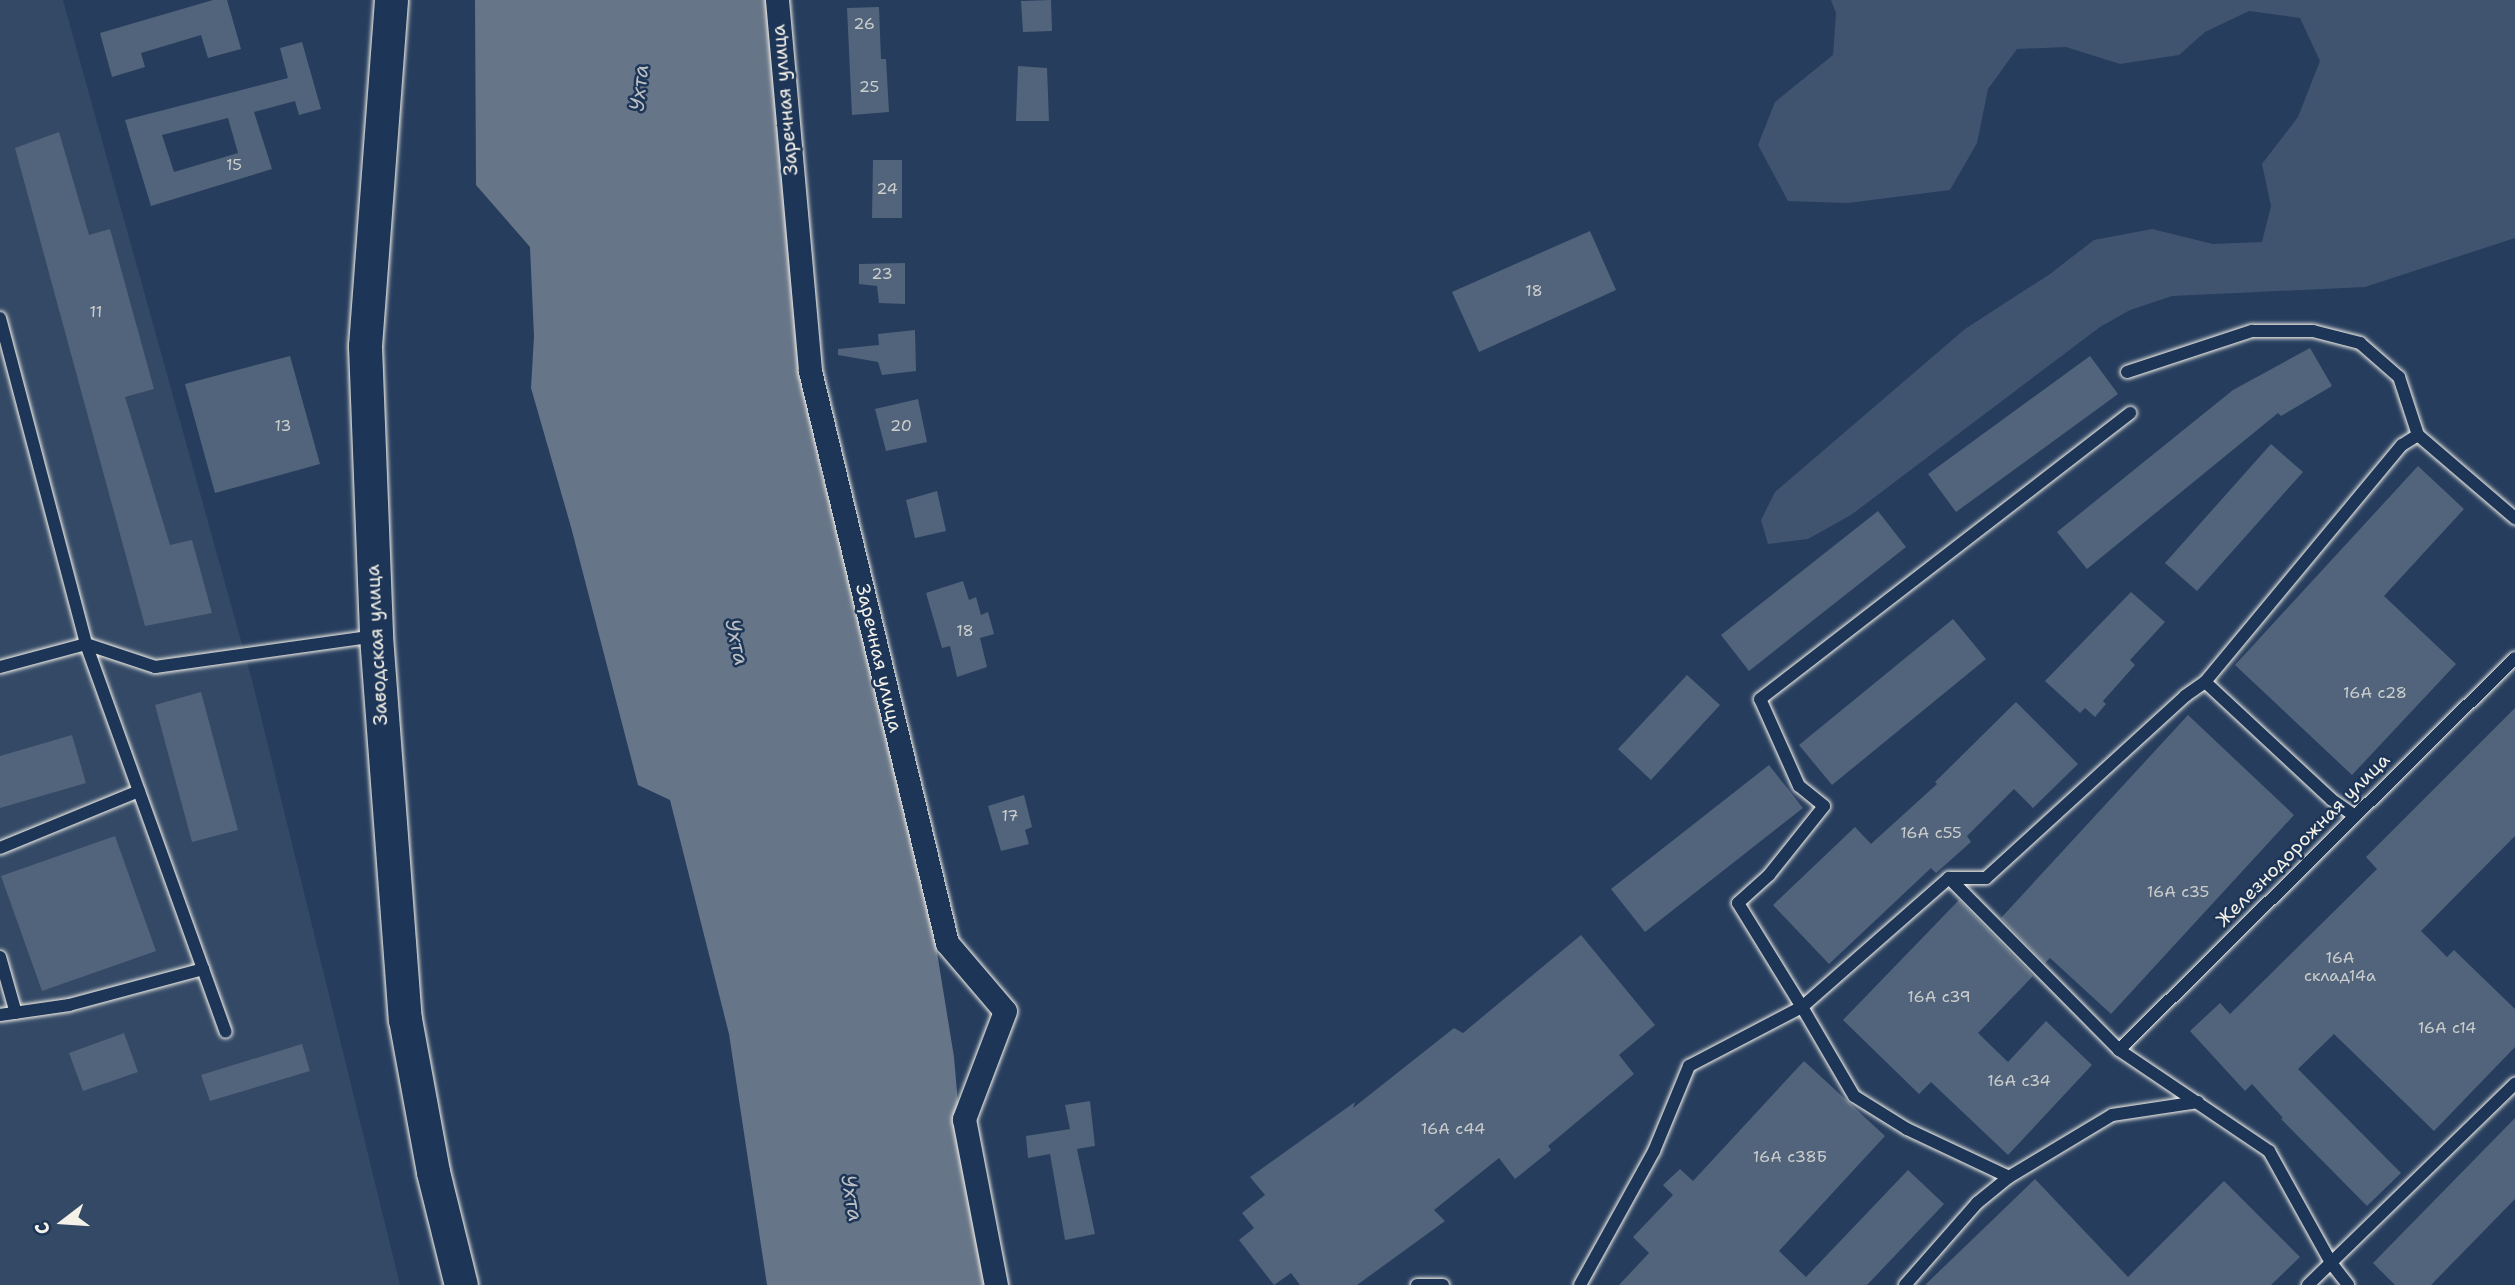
<!DOCTYPE html>
<html>
<head>
<meta charset="utf-8">
<style>
	body { margin:0 }
	#map { position:relative; width:2515px; height:1285px; overflow:hidden; background:#263d5d; font-family:"Shantell Sans",sans-serif }
	div>[style] { position:absolute }
	.built>* { inset:0; background:#334966 }
	.green>* { inset:0; background:#40546f }
	.water>* { inset:0; background:#677588 }
	.building>* { inset:0; background:#52647b }
	.roads { filter:drop-shadow(0 0 2px #f4f1e8) drop-shadow(0 0 2px #f4f1e8) }
	.lane>* { height:12px; margin:-6px; padding:0 6px; transform-origin:6px; border-radius:6px; background:#1d3557 }
	.street>* { height:23px; margin:-11.5px; padding:0 11.5px; transform-origin:11.5px; border-radius:11.5px; background:#1d3557 }
	.secondary>* { height:33px; margin:-16.5px; padding:0 16.5px; transform-origin:16.5px; border-radius:16.5px; background:#1d3557 }
	span { translate:-50% -50%; white-space:nowrap; text-align:center; line-height:1.15; -webkit-text-stroke:5px #1d3557; paint-order:stroke }
	.number-label { font-size:16px; color:#cccecd }
	.number-label span { -webkit-text-stroke-width:0 }
	.street-label { font-size:19px; color:#f4f1e8 }
	.water-label { font-size:21px; color:#bcbfc2; font-style:italic }
	.north { position:absolute; left:28px; top:1187px; width:70px; height:70px; -webkit-text-stroke:5px #1d3557; paint-order:stroke; rotate:253deg; font-size:19px; font-weight:700; line-height:28px; text-align:center; color:#f4f1e8 }
	.north::after { content:''; display:block; margin:auto; width:24px; height:32px; background:#f4f1e8; clip-path:polygon(50% 0,100% 100%,50% 72%,0 100%) }
</style>
</head>
<body>
<div id="map">
	<div class="built">
		<i style="clip-path:polygon(0 0,63px 0,252px 680px,400px 1285px,0 1285px)"></i>
	</div>
	<div class="green">
		<i style="clip-path:polygon(1831px 0,2515px 0,2515px 238px,2365px 287px,2172px 296px,2130px 310px,2100px 327px,1851px 515px,1808px 539px,1768px 544px,1761px 520px,1775px 492px,1965px 329px,2050px 274px,2094px 240px,2152px 229px,2213px 244px,2262px 242px,2271px 206px,2262px 164px,2298px 117px,2320px 61px,2300px 18px,2249px 11px,2205px 32px,2179px 55px,2120px 64px,2066px 47px,2017px 49px,1988px 89px,1977px 143px,1950px 190px,1848px 203px,1788px 201px,1758px 145px,1775px 102px,1833px 55px,1836px 13px)"></i>
	</div>
	<div class="water">
		<i style="clip-path:polygon(475px 0,769px 0,801px 370px,822px 474px,850px 574px,935px 940px,954px 1057px,963px 1161px,986px 1285px,767px 1285px,729px 1034px,670px 800px,638px 785px,571px 527px,531px 388px,534px 336px,530px 247px,476px 185px)"></i>
	</div>
	<div class="building">
		<i style="clip-path:polygon(213px 0,227px 0,241px 49px,208px 58px,201px 35px,141px 53px,145px 67px,112px 77px,100px 33px)"></i>
		<i style="clip-path:polygon(1051px 0,1052px 31px,1023px 32px,1021px 1px)"></i>
		<i style="clip-path:polygon(879px 7px,881px 59px,886px 59px,889px 112px,852px 115px,847px 8px)"></i>
		<i style="clip-path:polygon(evenodd,302px 42px,321px 109px,299px 115px,295px 101px,254px 112px,272px 169px,151px 206px,125px 120px,288px 78px,280px 48px,302px 42px,228px 118px,238px 153px,174px 172px,162px 135px,228px 118px)"></i>
		<i style="clip-path:polygon(1018px 66px,1047px 68px,1049px 121px,1016px 121px)"></i>
		<i style="clip-path:polygon(59px 132px,89px 235px,110px 229px,154px 389px,125px 397px,170px 545px,192px 540px,212px 613px,145px 626px,15px 148px)"></i>
		<i style="clip-path:polygon(873px 160px,902px 160px,902px 218px,872px 218px)"></i>
		<i style="clip-path:polygon(1590px 231px,1616px 290px,1479px 352px,1452px 292px)"></i>
		<i style="clip-path:polygon(905px 263px,905px 304px,879px 303px,877px 286px,859px 284px,859px 264px)"></i>
		<i style="clip-path:polygon(915px 330px,916px 371px,882px 375px,878px 362px,838px 355px,838px 349px,879px 345px,878px 334px)"></i>
		<i style="clip-path:polygon(2310px 348px,2332px 386px,2281px 416px,2278px 413px,2087px 569px,2057px 532px,2233px 390px)"></i>
		<i style="clip-path:polygon(290px 356px,320px 464px,215px 493px,185px 384px)"></i>
		<i style="clip-path:polygon(2090px 356px,2118px 394px,1956px 512px,1928px 474px)"></i>
		<i style="clip-path:polygon(918px 399px,927px 442px,886px 451px,875px 409px)"></i>
		<i style="clip-path:polygon(2271px 444px,2303px 472px,2197px 591px,2165px 563px)"></i>
		<i style="clip-path:polygon(2418px 466px,2464px 509px,2384px 596px,2456px 664px,2352px 775px,2235px 665px)"></i>
		<i style="clip-path:polygon(937px 491px,946px 531px,915px 538px,906px 500px)"></i>
		<i style="clip-path:polygon(1878px 511px,1906px 547px,1749px 671px,1721px 635px)"></i>
		<i style="clip-path:polygon(963px 581px,969px 600px,976px 597px,981px 615px,988px 612px,994px 634px,980px 638px,987px 667px,957px 677px,950px 646px,942px 648px,926px 593px)"></i>
		<i style="clip-path:polygon(2131px 592px,2165px 622px,2130px 660px,2135px 665px,2103px 701px,2106px 704px,2095px 717px,2085px 708px,2080px 713px,2045px 681px)"></i>
		<i style="clip-path:polygon(1953px 619px,1986px 659px,1832px 785px,1799px 745px)"></i>
		<i style="clip-path:polygon(1687px 675px,1720px 705px,1651px 780px,1618px 749px)"></i>
		<i style="clip-path:polygon(201px 692px,238px 830px,192px 842px,155px 705px)"></i>
		<i style="clip-path:polygon(2016px 702px,2078px 764px,2033px 808px,2014px 789px,1967px 836px,1971px 842px,1936px 873px,1931px 868px,1829px 964px,1773px 905px,1855px 827px,1871px 844px,1937px 784px,1935px 782px)"></i>
		<i style="clip-path:polygon(2515px 708px,2515px 836px,2421px 931px,2447px 957px,2454px 950px,2515px 1009px,2515px 1047px,2434px 1131px,2334px 1034px,2298px 1069px,2401px 1173px,2367px 1206px,2281px 1119px,2283px 1118px,2252px 1084px,2245px 1091px,2190px 1031px,2220px 1003px,2230px 1014px,2377px 869px,2366px 857px)"></i>
		<i style="clip-path:polygon(2188px 715px,2294px 815px,2111px 1014px,2050px 958px,2045px 963px,2001px 918px)"></i>
		<i style="clip-path:polygon(72px 735px,86px 783px,0 808px,0 756px)"></i>
		<i style="clip-path:polygon(1769px 765px,1803px 808px,1645px 932px,1611px 889px)"></i>
		<i style="clip-path:polygon(1024px 795px,1032px 827px,1025px 830px,1029px 844px,1001px 851px,988px 806px)"></i>
		<i style="clip-path:polygon(115px 836px,156px 951px,42px 991px,1px 876px)"></i>
		<i style="clip-path:polygon(1959px 900px,2033px 976px,1978px 1033px,2008px 1062px,2046px 1021px,2092px 1065px,2008px 1155px,1931px 1082px,1919px 1094px,1843px 1020px)"></i>
		<i style="clip-path:polygon(1581px 935px,1655px 1025px,1619px 1055px,1634px 1074px,1548px 1146px,1551px 1150px,1515px 1179px,1499px 1158px,1434px 1210px,1445px 1221px,1357px 1285px,1300px 1285px,1291px 1273px,1274px 1285px,1239px 1240px,1254px 1228px,1242px 1213px,1265px 1195px,1250px 1177px,1355px 1102px,1353px 1108px,1454px 1028px,1463px 1033px)"></i>
		<i style="clip-path:polygon(124px 1033px,138px 1072px,83px 1091px,69px 1053px)"></i>
		<i style="clip-path:polygon(302px 1044px,310px 1071px,210px 1101px,201px 1075px)"></i>
		<i style="clip-path:polygon(1804px 1061px,1885px 1136px,1779px 1251px,1806px 1277px,1908px 1170px,1944px 1204px,1867px 1285px,1619px 1285px,1649px 1253px,1633px 1237px,1673px 1195px,1663px 1185px,1680px 1169px,1693px 1181px)"></i>
		<i style="clip-path:polygon(1090px 1101px,1095px 1146px,1077px 1149px,1095px 1234px,1065px 1240px,1050px 1154px,1028px 1158px,1026px 1136px,1070px 1129px,1065px 1105px)"></i>
		<i style="clip-path:polygon(2515px 1118px,2515px 1199px,2431px 1285px,2395px 1285px,2373px 1263px)"></i>
		<i style="clip-path:polygon(2035px 1179px,2128px 1277px,2224px 1181px,2300px 1257px,2271px 1285px,1925px 1285px)"></i>
	</div>
	<div class="roads">
		<div class="lane">
			<i style="left:0;top:318px;width:337px;rotate:75.2deg"></i>
			<i style="left:86px;top:644px;width:412px;rotate:70.2deg"></i>
			<i style="left:2127px;top:372px;width:132px;rotate:-18.2deg"></i>
			<i style="left:2252px;top:331px;width:61px"></i>
			<i style="left:2313px;top:331px;width:49px;rotate:14.3deg"></i>
			<i style="left:2360px;top:343px;width:52px;rotate:41.1deg"></i>
			<i style="left:2399px;top:377px;width:61px;rotate:71.9deg"></i>
			<i style="left:0;top:667px;width:89px;rotate:-15deg"></i>
			<i style="left:86px;top:644px;width:73px;rotate:18.4deg"></i>
			<i style="left:155px;top:667px;width:223px;rotate:-8deg"></i>
			<i style="left:2355px;top:816px;width:29px;rotate:-145deg"></i>
			<i style="left:2331px;top:799px;width:172px;rotate:-137.1deg"></i>
			<i style="left:2205px;top:682px;width:308px;rotate:-50.3deg"></i>
			<i style="left:2402px;top:445px;width:19px;rotate:-32deg"></i>
			<i style="left:2418px;top:435px;width:128px;rotate:40.6deg"></i>
			<i style="left:0;top:848px;width:150px;rotate:-22.3deg"></i>
			<i style="left:1949px;top:878px;width:37px"></i>
			<i style="left:1986px;top:878px;width:270px;rotate:-42.4deg"></i>
			<i style="left:2185px;top:696px;width:24px;rotate:-35deg"></i>
			<i style="left:0;top:957px;width:58px;rotate:74.1deg"></i>
			<i style="left:0;top:1015px;width:70px;rotate:-8.2deg"></i>
			<i style="left:69px;top:1005px;width:139px;rotate:-15deg"></i>
			<i style="left:2119px;top:1050px;width:557px;rotate:-44.71deg"></i>
			<i style="left:2009px;top:1177px;width:113px;rotate:-154.8deg"></i>
			<i style="left:1907px;top:1129px;width:62px;rotate:-148.1deg"></i>
			<i style="left:1854px;top:1096px;width:103px;rotate:-120.3deg"></i>
			<i style="left:1802px;top:1007px;width:196px;rotate:-41.3deg"></i>
			<i style="left:1949px;top:878px;width:242px;rotate:45.3deg"></i>
			<i style="left:2119px;top:1050px;width:181px;rotate:34deg"></i>
			<i style="left:2269px;top:1151px;width:128px;rotate:61deg"></i>
			<i style="left:2331px;top:1263px;width:28px;rotate:52deg"></i>
			<i style="left:1417px;top:1285px;width:26px"></i>
			<i style="left:1580px;top:1285px;width:153px;rotate:-61.1deg"></i>
			<i style="left:1654px;top:1151px;width:92px;rotate:-67.6deg"></i>
			<i style="left:1689px;top:1066px;width:127px;rotate:-27.6deg"></i>
			<i style="left:1802px;top:1007px;width:122px;rotate:-121.6deg"></i>
			<i style="left:1738px;top:903px;width:42px;rotate:-42.1deg"></i>
			<i style="left:1769px;top:875px;width:88px;rotate:-51.4deg"></i>
			<i style="left:1824px;top:806px;width:32px;rotate:-141deg"></i>
			<i style="left:1799px;top:786px;width:95px;rotate:-114.1deg"></i>
			<i style="left:1760px;top:699px;width:468px;rotate:-37.7deg"></i>
			<i style="left:1905px;top:1285px;width:109px;rotate:-48.7deg"></i>
			<i style="left:1977px;top:1203px;width:41px;rotate:-39.1deg"></i>
			<i style="left:2009px;top:1177px;width:120px;rotate:-31deg"></i>
			<i style="left:2112px;top:1115px;width:87px;rotate:-8.6deg"></i>
			<i style="left:2308px;top:1285px;width:289px;rotate:-44.2deg"></i>
		</div>
		<div class="street">
			<i style="left:777px;top:0;width:372px;rotate:84.9deg"></i>
			<i style="left:810px;top:371px;width:588px;rotate:76.53deg"></i>
			<i style="left:947px;top:943px;width:89px;rotate:49.5deg"></i>
			<i style="left:1005px;top:1011px;width:116px;rotate:110.8deg"></i>
			<i style="left:964px;top:1119px;width:169px;rotate:79.1deg"></i>
		</div>
		<div class="secondary">
			<i style="left:391px;top:0;width:347px;rotate:94.3deg"></i>
			<i style="left:365px;top:346px;width:290px;rotate:87.8deg"></i>
			<i style="left:376px;top:636px;width:384px;rotate:85.7deg"></i>
			<i style="left:405px;top:1019px;width:156px;rotate:79.6deg"></i>
			<i style="left:433px;top:1172px;width:116px;rotate:76.1deg"></i>
		</div>
	</div>
	<div class="number-label">
		<span style="left:864px;top:24px">26</span>
		<span style="left:869px;top:87px">25</span>
		<span style="left:234px;top:165px">15</span>
		<span style="left:887px;top:189px">24</span>
		<span style="left:882px;top:274px">23</span>
		<span style="left:1534px;top:291px">18</span>
		<span style="left:96px;top:312px">11</span>
		<span style="left:283px;top:426px">13</span>
		<span style="left:901px;top:426px">20</span>
		<span style="left:965px;top:631px">18</span>
		<span style="left:2375px;top:693px">16А с28</span>
		<span style="left:1010px;top:816px">17</span>
		<span style="left:1931px;top:833px">16А с55</span>
		<span style="left:2178px;top:892px">16А с35</span>
		<span style="left:2340px;top:967px">16А<br>склад14а</span>
		<span style="left:1939px;top:997px">16А с39</span>
		<span style="left:2447px;top:1028px">16А с14</span>
		<span style="left:2019px;top:1081px">16А с34</span>
		<span style="left:1453px;top:1129px">16А с44</span>
		<span style="left:1790px;top:1157px">16А с38Б</span>
	</div>
	<div class="street-label">
		<span style="left:785px;top:100px;rotate:-95deg">Заречная улица</span>
		<span style="left:377px;top:645px;rotate:-93deg">Заводская улица</span>
		<span style="left:879px;top:658px;rotate:77deg">Заречная улица</span>
		<span style="left:2303px;top:840px;rotate:-45deg">Железнодорожная улица</span>
	</div>
	<div class="water-label">
		<span style="left:639px;top:88px;rotate:-84deg">Ухта</span>
		<span style="left:737px;top:642px;rotate:77deg">Ухта</span>
		<span style="left:852px;top:1198px;rotate:80deg">Ухта</span>
	</div>
	<div class="north">С</div>
</div>
</body>
</html>
